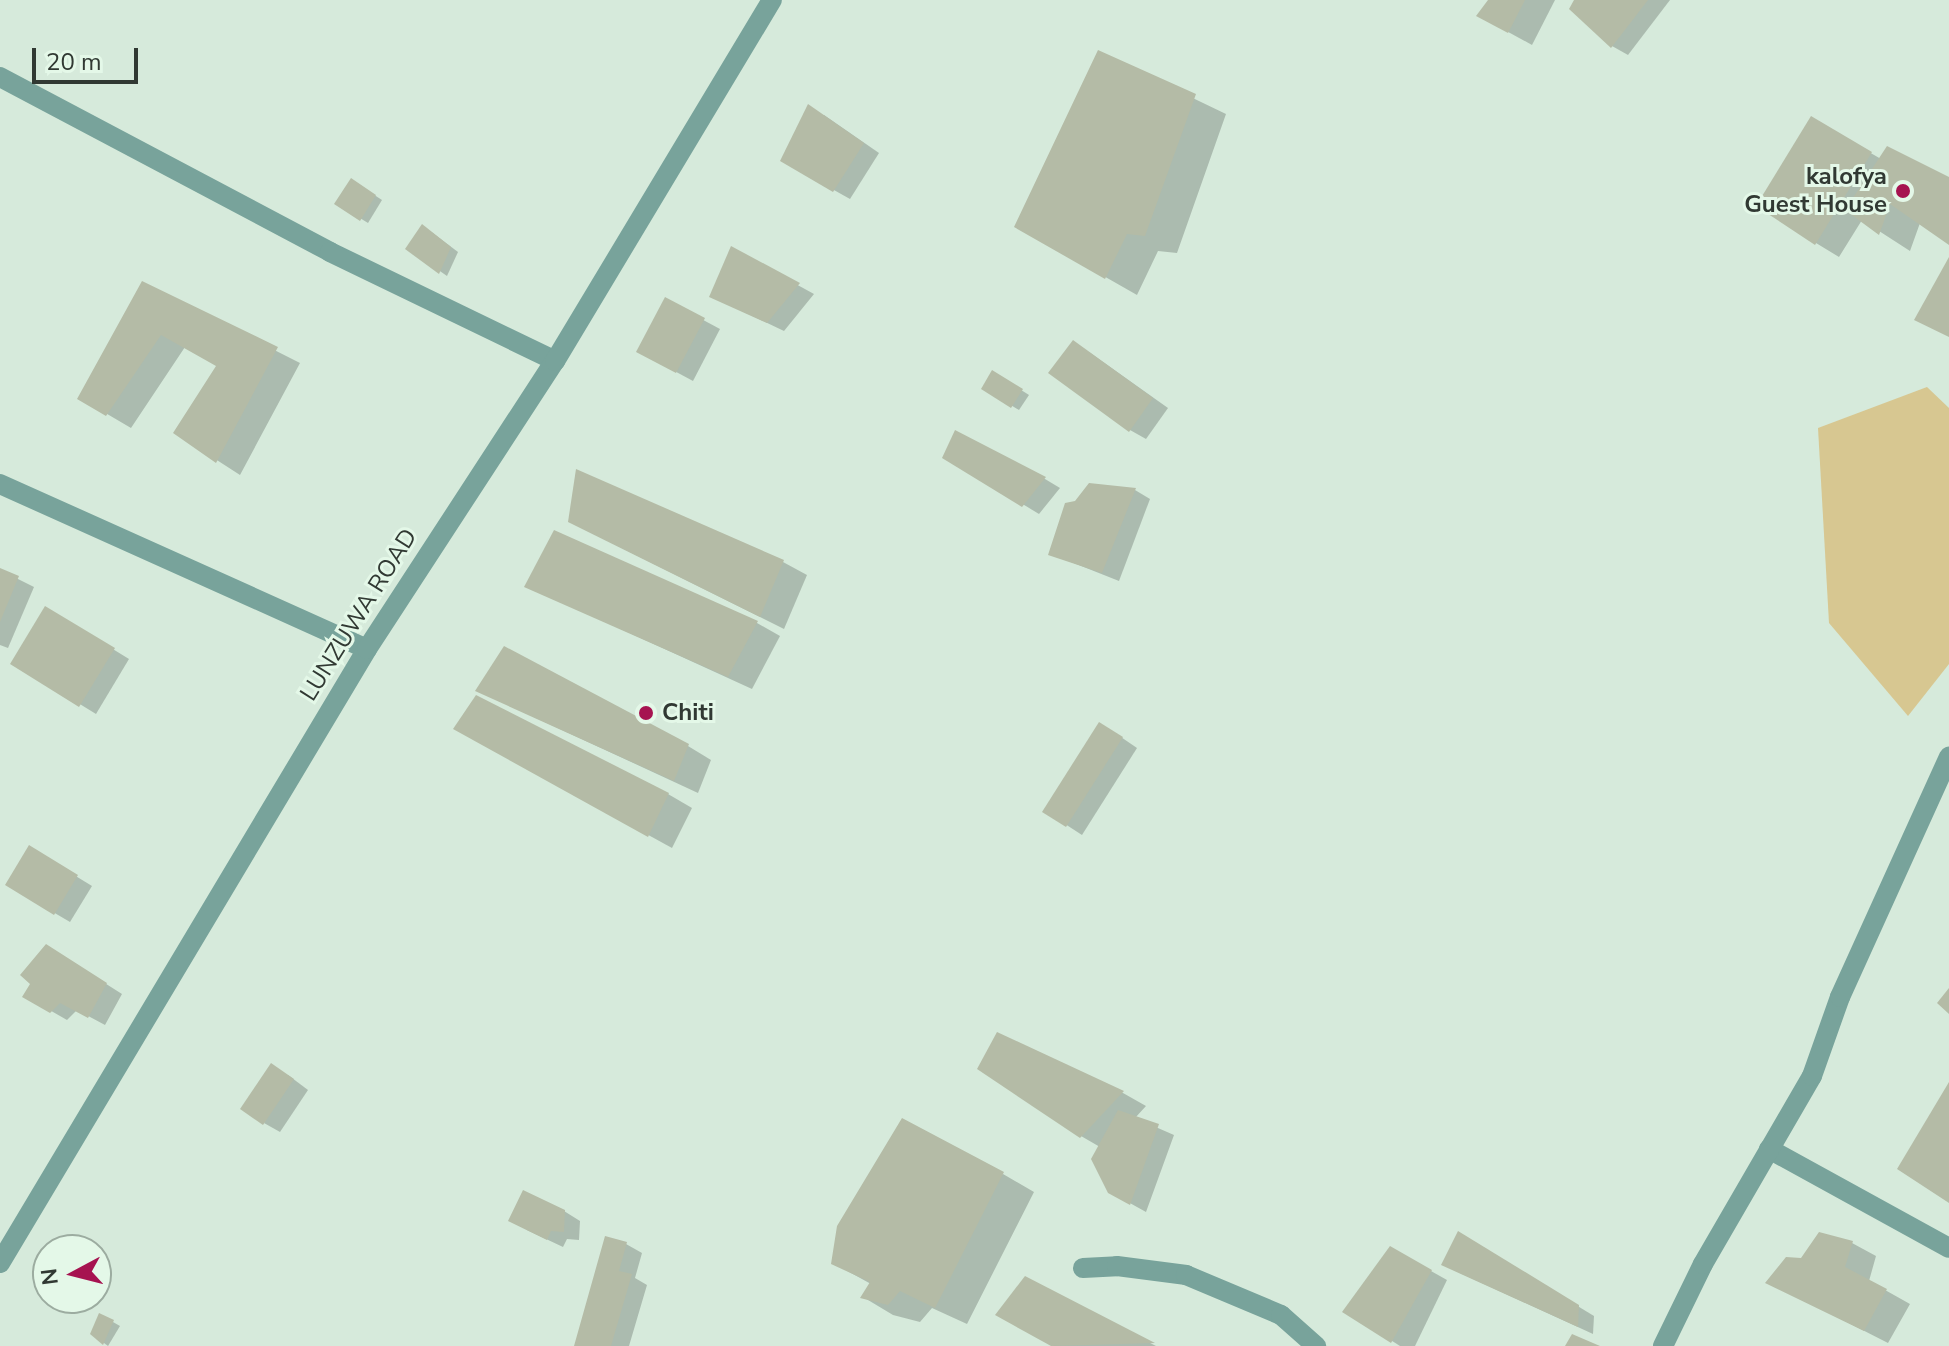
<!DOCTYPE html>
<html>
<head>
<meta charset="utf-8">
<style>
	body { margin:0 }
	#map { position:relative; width:1949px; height:1346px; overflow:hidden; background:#d6eadb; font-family:"Nunito Sans",sans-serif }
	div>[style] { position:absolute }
	.green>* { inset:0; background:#d7c791 }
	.shadow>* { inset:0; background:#0003 }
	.building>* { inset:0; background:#b4bba6 }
	.minor>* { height:20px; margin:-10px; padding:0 10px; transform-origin:10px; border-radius:10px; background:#78a39b }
	.dots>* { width:22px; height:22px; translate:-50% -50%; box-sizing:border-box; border:4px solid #e4f8e8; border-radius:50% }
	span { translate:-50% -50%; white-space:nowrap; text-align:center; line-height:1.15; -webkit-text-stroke:6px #e4f8e8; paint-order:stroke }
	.poi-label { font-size:24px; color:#313933; font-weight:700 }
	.right { translate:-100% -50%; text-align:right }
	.left { translate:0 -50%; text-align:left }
	.street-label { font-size:24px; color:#313933 }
	.north { position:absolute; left:32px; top:1234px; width:80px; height:80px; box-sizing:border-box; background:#e4f8e8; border:2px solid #9caca0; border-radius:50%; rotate:263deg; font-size:22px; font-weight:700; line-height:32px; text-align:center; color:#313933 }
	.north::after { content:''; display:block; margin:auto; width:28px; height:36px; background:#a61350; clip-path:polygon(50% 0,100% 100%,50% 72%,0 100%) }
	.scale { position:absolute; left:32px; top:48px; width:106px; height:36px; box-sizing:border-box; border:4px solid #313933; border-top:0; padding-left:10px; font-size:24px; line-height:28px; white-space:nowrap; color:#313933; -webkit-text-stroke:6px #e4f8e8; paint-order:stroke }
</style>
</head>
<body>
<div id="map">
	<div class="green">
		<i style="clip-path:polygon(1927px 387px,1949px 408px,1949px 664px,1908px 716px,1829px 623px,1818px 428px)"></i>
	</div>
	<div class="shadow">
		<i style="clip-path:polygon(1490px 0,1555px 0,1532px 45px,1479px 16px)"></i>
		<i style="clip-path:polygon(1577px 0,1670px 0,1628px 55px,1612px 46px)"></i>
		<i style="clip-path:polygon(1099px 53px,1226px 114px,1177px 253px,1158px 251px,1137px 295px,1016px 226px)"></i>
		<i style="clip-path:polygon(824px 115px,879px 153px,850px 199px,782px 161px)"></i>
		<i style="clip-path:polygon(1812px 119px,1881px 159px,1949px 179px,1949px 243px,1920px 223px,1910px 251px,1862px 220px,1839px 257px,1816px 243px)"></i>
		<i style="clip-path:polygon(359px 185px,382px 200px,368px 223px,337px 204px)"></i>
		<i style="clip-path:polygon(430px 231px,458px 252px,447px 276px,408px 249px)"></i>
		<i style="clip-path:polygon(732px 249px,814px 294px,784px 331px,711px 296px)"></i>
		<i style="clip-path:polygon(142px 283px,300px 363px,240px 475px,175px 433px,219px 365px,185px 347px,131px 428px,80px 398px)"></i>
		<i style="clip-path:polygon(666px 300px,720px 329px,693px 381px,654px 360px)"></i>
		<i style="clip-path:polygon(1089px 352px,1168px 408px,1146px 439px,1130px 430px)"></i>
		<i style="clip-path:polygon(993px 372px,1029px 395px,1019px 410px,983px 388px)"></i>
		<i style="clip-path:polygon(956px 432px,1045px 479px,1060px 488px,1039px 514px,945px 457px)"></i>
		<i style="clip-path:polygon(1135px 490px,1150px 499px,1119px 581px,1051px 554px)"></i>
		<i style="clip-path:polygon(594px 534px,783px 562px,807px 575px,784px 629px)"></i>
		<i style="clip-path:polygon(0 570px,34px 587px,8px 648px,0 645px)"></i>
		<i style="clip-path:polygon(527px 586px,757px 623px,780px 636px,752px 689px)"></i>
		<i style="clip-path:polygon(46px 608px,129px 659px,96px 714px,13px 663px)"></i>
		<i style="clip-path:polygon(478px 691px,688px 746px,711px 760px,698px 793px)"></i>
		<i style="clip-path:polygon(1115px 733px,1137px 748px,1082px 835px,1045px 811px)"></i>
		<i style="clip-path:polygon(479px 742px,668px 794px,692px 808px,672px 848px)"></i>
		<i style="clip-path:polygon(30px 848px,92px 886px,70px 922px,7px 885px)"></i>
		<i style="clip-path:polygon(62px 956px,122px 994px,105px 1025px,77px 1010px,67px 1020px,25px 996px)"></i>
		<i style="clip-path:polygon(998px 1034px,1123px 1093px,1146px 1106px,1135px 1118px,1174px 1135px,1146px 1212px,1110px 1192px,1100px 1147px,1081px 1136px)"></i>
		<i style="clip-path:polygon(288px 1075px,308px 1090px,280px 1132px,264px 1123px)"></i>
		<i style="clip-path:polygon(1003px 1174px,1034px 1192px,967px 1324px,932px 1308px,920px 1322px,893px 1315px,863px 1297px,871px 1284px,833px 1263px)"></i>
		<i style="clip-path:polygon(564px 1211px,580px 1221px,579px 1240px,567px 1239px,563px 1247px,527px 1230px)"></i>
		<i style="clip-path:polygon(1474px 1243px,1594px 1316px,1593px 1334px,1460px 1273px)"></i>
		<i style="clip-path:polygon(1852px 1243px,1876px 1256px,1869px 1281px,1910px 1304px,1888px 1343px,1768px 1282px,1802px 1260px)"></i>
		<i style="clip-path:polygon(626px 1244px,642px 1253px,635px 1278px,647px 1285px,629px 1346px,576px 1346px)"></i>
		<i style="clip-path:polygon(1390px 1248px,1447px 1280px,1415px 1346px,1400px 1346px,1345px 1311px)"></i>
		<i style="clip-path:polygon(1025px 1279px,1156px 1346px,1054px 1346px,998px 1314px)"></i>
		<i style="clip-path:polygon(113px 1322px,120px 1326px,108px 1346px,92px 1334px)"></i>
	</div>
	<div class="building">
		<i style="clip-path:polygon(1488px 0,1525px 0,1508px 33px,1476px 16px)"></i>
		<i style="clip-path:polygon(1574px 0,1648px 0,1611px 48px,1569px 9px)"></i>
		<i style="clip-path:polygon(1098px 50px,1196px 94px,1145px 236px,1127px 234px,1105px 279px,1014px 227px)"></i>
		<i style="clip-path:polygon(808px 104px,864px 143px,833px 192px,780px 161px)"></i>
		<i style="clip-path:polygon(1811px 116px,1872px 152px,1815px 245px,1756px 206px)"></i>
		<i style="clip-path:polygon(1887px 146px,1949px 177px,1949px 245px,1890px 204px,1879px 235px,1845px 210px)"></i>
		<i style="clip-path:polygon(351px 178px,376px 195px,360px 221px,334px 204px)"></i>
		<i style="clip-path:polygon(422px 224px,451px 247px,439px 274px,405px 249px)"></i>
		<i style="clip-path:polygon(731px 246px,800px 283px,767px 323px,709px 297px)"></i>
		<i style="clip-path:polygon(1949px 257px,1949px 337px,1914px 320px)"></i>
		<i style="clip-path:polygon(142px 281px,278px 347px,216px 463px,173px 433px,216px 366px,161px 335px,106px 416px,77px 399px)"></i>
		<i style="clip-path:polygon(665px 297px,705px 318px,676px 373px,636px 352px)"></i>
		<i style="clip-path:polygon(1073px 340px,1153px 398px,1129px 432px,1048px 373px)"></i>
		<i style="clip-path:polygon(992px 370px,1023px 389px,1011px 408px,981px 389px)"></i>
		<i style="clip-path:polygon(955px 430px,1046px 477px,1022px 507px,942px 458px)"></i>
		<i style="clip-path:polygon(576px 469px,784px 560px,760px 617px,568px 522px)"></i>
		<i style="clip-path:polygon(1089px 483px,1136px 488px,1102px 573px,1048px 555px,1065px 503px,1075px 501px)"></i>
		<i style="clip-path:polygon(554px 530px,758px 621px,728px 677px,524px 587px)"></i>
		<i style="clip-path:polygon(0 568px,19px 576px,0 622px)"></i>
		<i style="clip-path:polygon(45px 606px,115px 648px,79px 707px,10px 664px)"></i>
		<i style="clip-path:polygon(504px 646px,689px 744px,674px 781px,475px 691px)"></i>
		<i style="clip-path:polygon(476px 695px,669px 793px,648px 837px,453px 729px)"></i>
		<i style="clip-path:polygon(1099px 722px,1123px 737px,1066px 827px,1042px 812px)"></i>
		<i style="clip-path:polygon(29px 845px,78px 875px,54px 915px,5px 885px)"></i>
		<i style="clip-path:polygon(46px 944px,107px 983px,88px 1018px,60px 1003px,50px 1013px,22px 997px,30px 984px,20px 975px)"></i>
		<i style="clip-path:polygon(1949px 988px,1949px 1014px,1937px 1003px)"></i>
		<i style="clip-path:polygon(997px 1032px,1124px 1091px,1080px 1138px,977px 1069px)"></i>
		<i style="clip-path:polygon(271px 1063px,294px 1079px,263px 1125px,240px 1109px)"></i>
		<i style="clip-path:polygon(1949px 1082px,1949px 1203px,1897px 1169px)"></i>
		<i style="clip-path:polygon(1118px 1110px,1159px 1124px,1130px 1205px,1108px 1193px,1091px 1159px)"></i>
		<i style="clip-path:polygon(902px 1118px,1004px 1172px,935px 1308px,900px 1291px,888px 1305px,860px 1298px,870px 1282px,831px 1264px,837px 1226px)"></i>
		<i style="clip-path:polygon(523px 1190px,565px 1210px,564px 1232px,551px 1231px,547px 1240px,508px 1221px)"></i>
		<i style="clip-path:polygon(1458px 1231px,1579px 1305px,1578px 1327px,1441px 1265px)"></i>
		<i style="clip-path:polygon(1819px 1232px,1853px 1241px,1845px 1267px,1887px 1289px,1864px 1331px,1765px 1283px,1786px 1257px,1801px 1258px)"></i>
		<i style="clip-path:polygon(605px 1236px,627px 1242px,619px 1271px,632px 1274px,611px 1346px,574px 1346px)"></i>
		<i style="clip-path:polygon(1390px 1246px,1432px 1270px,1391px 1343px,1342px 1312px)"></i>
		<i style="clip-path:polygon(1025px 1276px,1155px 1343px,1051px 1346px,995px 1315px)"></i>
		<i style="clip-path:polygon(99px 1313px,114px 1320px,103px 1345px,90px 1334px)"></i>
		<i style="clip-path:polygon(1572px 1334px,1600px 1346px,1565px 1346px)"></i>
	</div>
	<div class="minor">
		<i style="left:0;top:77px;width:374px;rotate:27.9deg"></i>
		<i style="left:330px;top:252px;width:250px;rotate:25.8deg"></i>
		<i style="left:0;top:484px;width:402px;rotate:24.2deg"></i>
		<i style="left:1769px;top:1149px;width:205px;rotate:28.8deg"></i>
		<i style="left:0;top:1263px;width:715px;rotate:-59.13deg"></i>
		<i style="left:367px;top:649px;width:344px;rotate:-56.9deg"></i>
		<i style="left:555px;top:361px;width:421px;rotate:-59deg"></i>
		<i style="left:1083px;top:1268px;width:34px;rotate:-3deg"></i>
		<i style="left:1117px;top:1266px;width:70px;rotate:7.4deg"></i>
		<i style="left:1186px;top:1275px;width:103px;rotate:22.8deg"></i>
		<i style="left:1281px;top:1315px;width:47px;rotate:41.5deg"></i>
		<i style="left:1663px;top:1346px;width:91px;rotate:-64deg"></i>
		<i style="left:1703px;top:1264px;width:217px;rotate:-59.9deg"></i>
		<i style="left:1812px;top:1076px;width:84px;rotate:-70.5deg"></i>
		<i style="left:1840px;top:997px;width:264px;rotate:-65.6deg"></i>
	</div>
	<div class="dots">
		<i style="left:1903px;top:191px;background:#a61350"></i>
		<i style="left:646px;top:713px;background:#a61350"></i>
	</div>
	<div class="poi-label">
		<span class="right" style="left:1887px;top:191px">kalofya<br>Guest House</span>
		<span class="left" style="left:662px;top:713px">Chiti</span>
	</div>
	<div class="street-label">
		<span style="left:359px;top:615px;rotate:-58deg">LUNZUWA ROAD</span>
	</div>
	<div class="north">N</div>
	<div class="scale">20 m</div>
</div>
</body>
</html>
